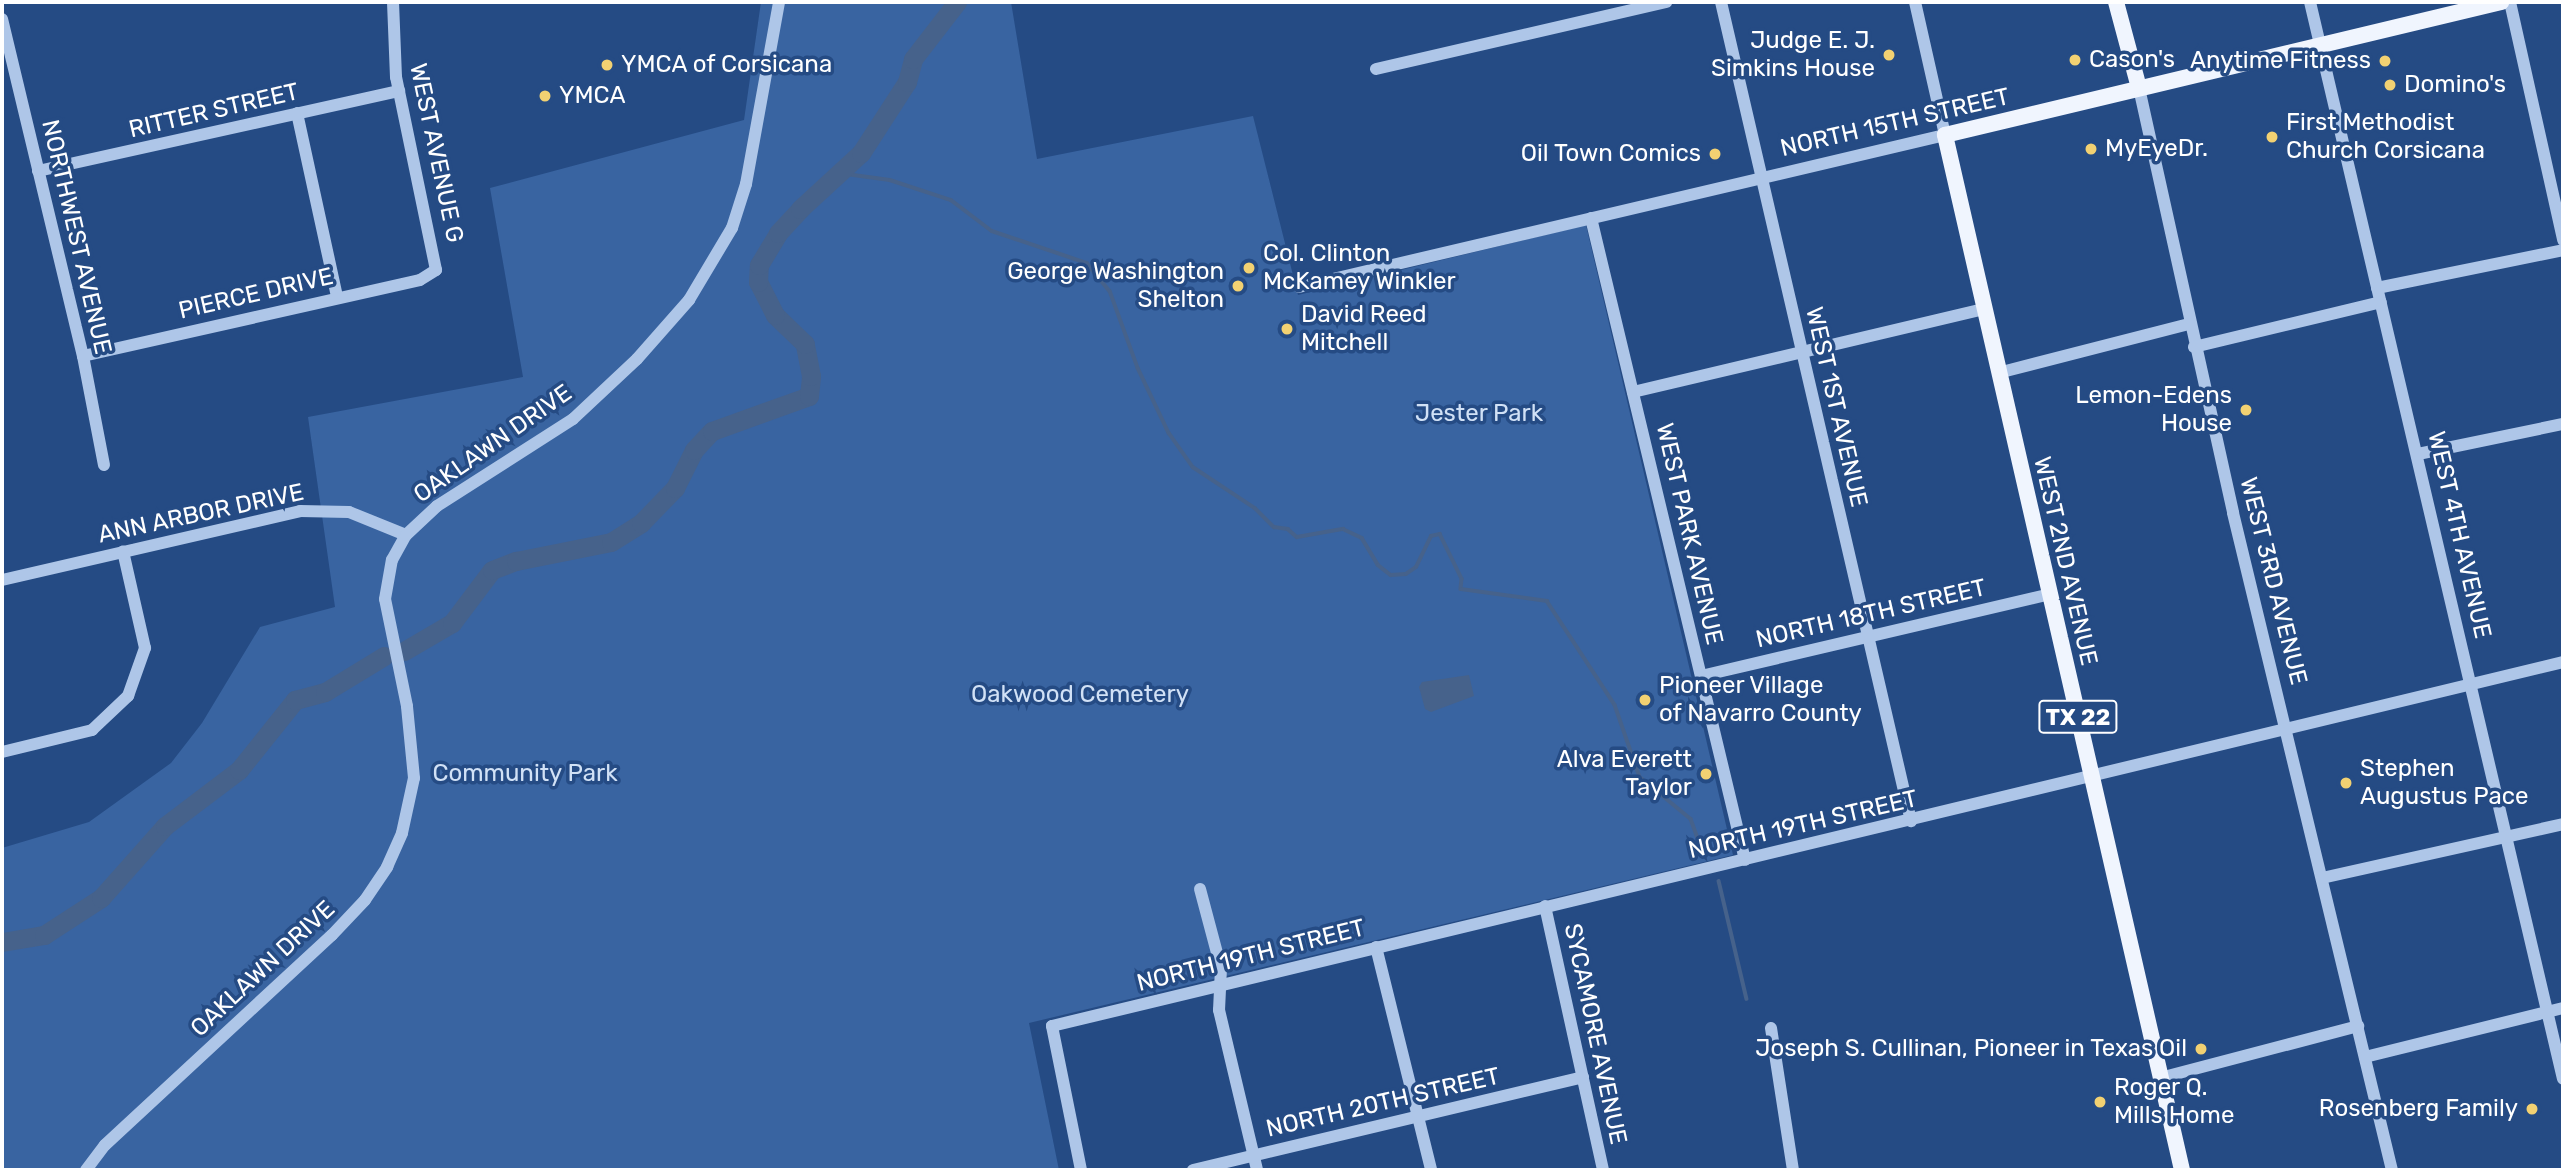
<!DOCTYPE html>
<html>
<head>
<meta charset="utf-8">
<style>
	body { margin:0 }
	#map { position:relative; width:2565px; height:1172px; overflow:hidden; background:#254b84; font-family:Rubik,sans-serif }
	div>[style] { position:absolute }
	.green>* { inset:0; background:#3964a1 }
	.water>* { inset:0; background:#46628b }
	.stream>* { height:3.5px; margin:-1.75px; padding:0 1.75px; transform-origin:1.75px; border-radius:1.75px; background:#46628b }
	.river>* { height:19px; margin:-9.5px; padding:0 9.5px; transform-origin:9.5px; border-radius:9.5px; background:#46628b }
	.minor>* { height:12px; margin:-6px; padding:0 6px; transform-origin:6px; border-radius:6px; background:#aec6e8 }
	.major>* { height:16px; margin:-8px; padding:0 8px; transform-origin:8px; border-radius:8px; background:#f0f5fe }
	.dots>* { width:19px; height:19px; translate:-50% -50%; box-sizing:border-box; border:4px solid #254b84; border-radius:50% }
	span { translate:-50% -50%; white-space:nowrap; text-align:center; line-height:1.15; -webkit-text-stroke:7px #254b84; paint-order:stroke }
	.shield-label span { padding:2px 5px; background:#254b84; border:2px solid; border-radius:5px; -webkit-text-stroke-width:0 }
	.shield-label { font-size:23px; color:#fff; font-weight:700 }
	.poi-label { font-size:24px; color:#fff }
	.right { translate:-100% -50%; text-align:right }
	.left { translate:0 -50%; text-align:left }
	.street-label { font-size:24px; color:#fff }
	.park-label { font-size:24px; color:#d1e1f6 }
	.frame { position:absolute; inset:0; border:4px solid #fff; pointer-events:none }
</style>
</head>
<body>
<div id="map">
	<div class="green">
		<i style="clip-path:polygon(761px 2px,1011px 2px,1037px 159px,1253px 116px,1298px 295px,1586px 225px,1733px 855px,1029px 1023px,1059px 1170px,2px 1170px,2px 848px,89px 822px,171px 763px,202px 723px,260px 627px,335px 607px,308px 417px,523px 377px,490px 188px,744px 120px)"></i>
	</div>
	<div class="water">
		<i style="clip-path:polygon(1469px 675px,1474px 696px,1431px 712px,1425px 709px,1419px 687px,1422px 682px)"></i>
	</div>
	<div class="stream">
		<i style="left:839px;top:173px;width:51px;rotate:7.8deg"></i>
		<i style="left:890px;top:180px;width:64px;rotate:18.2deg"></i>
		<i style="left:951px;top:200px;width:51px;rotate:37.1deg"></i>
		<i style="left:992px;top:231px;width:100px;rotate:18.6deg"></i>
		<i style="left:1087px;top:263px;width:36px;rotate:51deg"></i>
		<i style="left:1110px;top:291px;width:82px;rotate:70deg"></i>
		<i style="left:1138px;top:368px;width:72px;rotate:64.5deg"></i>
		<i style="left:1169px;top:433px;width:42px;rotate:54.8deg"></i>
		<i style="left:1193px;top:467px;width:74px;rotate:33.5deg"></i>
		<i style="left:1255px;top:508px;width:27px;rotate:45deg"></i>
		<i style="left:1274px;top:527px;width:14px;rotate:8deg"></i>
		<i style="left:1288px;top:529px;width:12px;rotate:42deg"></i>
		<i style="left:1297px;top:537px;width:47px;rotate:-9.9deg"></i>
		<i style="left:1343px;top:529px;width:21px;rotate:25deg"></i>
		<i style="left:1362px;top:538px;width:31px;rotate:59deg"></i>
		<i style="left:1378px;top:565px;width:16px;rotate:38deg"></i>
		<i style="left:1391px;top:575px;width:15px;rotate:-4deg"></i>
		<i style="left:1406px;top:574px;width:12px;rotate:-35deg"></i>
		<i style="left:1416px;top:567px;width:34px;rotate:-64deg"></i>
		<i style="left:1431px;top:536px;width:9px;rotate:-13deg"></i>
		<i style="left:1440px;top:534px;width:50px;rotate:63.9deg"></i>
		<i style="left:1462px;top:579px;width:10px;rotate:96deg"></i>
		<i style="left:1461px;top:589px;width:87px;rotate:7.9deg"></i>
		<i style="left:1547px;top:601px;width:124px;rotate:56.8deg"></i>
		<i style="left:1615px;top:705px;width:76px;rotate:70.9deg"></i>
		<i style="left:1640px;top:777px;width:66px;rotate:39.5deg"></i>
		<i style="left:1691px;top:819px;width:35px;rotate:70deg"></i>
		<i style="left:1719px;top:881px;width:121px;rotate:76.7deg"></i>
	</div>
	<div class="river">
		<i style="left:404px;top:651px;width:56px;rotate:-30.3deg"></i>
		<i style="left:452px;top:623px;width:66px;rotate:-53deg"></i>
		<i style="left:492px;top:570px;width:26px;rotate:-21deg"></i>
		<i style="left:516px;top:561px;width:97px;rotate:-11.3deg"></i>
		<i style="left:611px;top:542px;width:36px;rotate:-32deg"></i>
		<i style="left:641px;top:523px;width:49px;rotate:-45.8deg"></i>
		<i style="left:675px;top:488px;width:42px;rotate:-63.4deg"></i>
		<i style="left:694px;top:450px;width:26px;rotate:-47deg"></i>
		<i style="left:712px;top:431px;width:103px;rotate:-19.8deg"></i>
		<i style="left:809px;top:396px;width:20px;rotate:-84deg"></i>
		<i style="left:811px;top:376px;width:33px;rotate:-101deg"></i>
		<i style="left:805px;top:344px;width:42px;rotate:-136deg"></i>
		<i style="left:775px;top:315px;width:37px;rotate:-117deg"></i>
		<i style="left:758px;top:282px;width:17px;rotate:-87deg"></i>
		<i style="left:759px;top:265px;width:37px;rotate:-59deg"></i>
		<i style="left:778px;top:233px;width:33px;rotate:-47deg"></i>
		<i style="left:800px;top:209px;width:83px;rotate:-42.6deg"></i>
		<i style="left:861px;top:153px;width:85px;rotate:-57.1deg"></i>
		<i style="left:907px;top:82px;width:24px;rotate:-75deg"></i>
		<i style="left:913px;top:59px;width:72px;rotate:-52.3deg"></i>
		<i style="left:2px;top:942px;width:43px;rotate:-9.5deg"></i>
		<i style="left:44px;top:935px;width:68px;rotate:-33deg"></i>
		<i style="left:101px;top:898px;width:96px;rotate:-48.4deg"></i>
		<i style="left:165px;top:826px;width:93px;rotate:-37.1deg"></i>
		<i style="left:239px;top:770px;width:90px;rotate:-51.3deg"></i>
		<i style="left:295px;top:700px;width:31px;rotate:-15deg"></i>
		<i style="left:325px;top:692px;width:69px;rotate:-31.4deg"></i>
	</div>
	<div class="minor">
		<i style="left:1721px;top:2px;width:841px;rotate:76.94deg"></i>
		<i style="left:2310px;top:2px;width:1106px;rotate:76.78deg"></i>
		<i style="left:2510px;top:2px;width:244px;rotate:77.4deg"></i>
		<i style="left:2px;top:19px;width:347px;rotate:76.5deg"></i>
		<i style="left:83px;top:356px;width:111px;rotate:79.1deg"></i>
		<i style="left:1376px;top:69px;width:298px;rotate:-13deg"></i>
		<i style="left:2139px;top:88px;width:435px;rotate:77.5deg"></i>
		<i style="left:2233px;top:513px;width:676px;rotate:76.4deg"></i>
		<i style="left:297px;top:113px;width:188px;rotate:77.7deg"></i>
		<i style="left:38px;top:171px;width:370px;rotate:-12.5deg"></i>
		<i style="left:1591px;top:218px;width:660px;rotate:76.51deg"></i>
		<i style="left:1299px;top:287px;width:664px;rotate:-13.24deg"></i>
		<i style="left:1945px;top:135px;width:136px;rotate:-102.7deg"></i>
		<i style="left:2377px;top:288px;width:190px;rotate:-11.5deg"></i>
		<i style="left:2194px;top:347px;width:192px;rotate:-13.5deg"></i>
		<i style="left:83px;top:356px;width:345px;rotate:-12.7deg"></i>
		<i style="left:420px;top:280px;width:19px;rotate:-32deg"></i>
		<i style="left:436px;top:270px;width:197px;rotate:-101.7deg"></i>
		<i style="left:396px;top:77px;width:75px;rotate:-92.3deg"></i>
		<i style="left:1998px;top:373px;width:197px;rotate:-14.4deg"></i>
		<i style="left:1633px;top:392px;width:361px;rotate:-13.3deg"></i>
		<i style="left:2418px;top:454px;width:148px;rotate:-11.7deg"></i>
		<i style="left:2px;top:580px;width:306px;rotate:-13deg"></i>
		<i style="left:300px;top:511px;width:49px;rotate:1.2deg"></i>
		<i style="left:349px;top:512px;width:61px;rotate:22deg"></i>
		<i style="left:1701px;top:676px;width:359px;rotate:-13.2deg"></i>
		<i style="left:2px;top:752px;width:93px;rotate:-13.7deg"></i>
		<i style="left:92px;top:730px;width:50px;rotate:-43.4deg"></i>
		<i style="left:128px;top:696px;width:51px;rotate:-70.5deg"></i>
		<i style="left:145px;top:648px;width:99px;rotate:-102.8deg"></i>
		<i style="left:2322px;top:878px;width:247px;rotate:-12.6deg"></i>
		<i style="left:1200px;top:889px;width:82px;rotate:75.1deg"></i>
		<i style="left:1221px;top:968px;width:42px;rotate:92.7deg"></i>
		<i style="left:1219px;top:1010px;width:164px;rotate:76.6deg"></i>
		<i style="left:1545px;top:906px;width:270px;rotate:77.6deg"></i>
		<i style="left:1376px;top:947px;width:230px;rotate:76.1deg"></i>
		<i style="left:1771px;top:1028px;width:144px;rotate:81.2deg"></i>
		<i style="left:2365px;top:1057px;width:204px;rotate:-13.9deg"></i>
		<i style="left:2160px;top:1078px;width:205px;rotate:-14.7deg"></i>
		<i style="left:86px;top:1170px;width:31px;rotate:-53deg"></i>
		<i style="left:105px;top:1145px;width:309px;rotate:-42.8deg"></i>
		<i style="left:332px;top:935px;width:48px;rotate:-46.7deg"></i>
		<i style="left:365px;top:900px;width:40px;rotate:-56deg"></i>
		<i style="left:387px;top:867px;width:37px;rotate:-66deg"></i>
		<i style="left:402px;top:833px;width:56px;rotate:-77.7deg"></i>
		<i style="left:414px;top:778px;width:72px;rotate:-95.6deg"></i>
		<i style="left:407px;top:706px;width:109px;rotate:-101.6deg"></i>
		<i style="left:385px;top:599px;width:40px;rotate:-80deg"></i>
		<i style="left:392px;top:560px;width:29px;rotate:-61deg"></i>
		<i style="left:406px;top:535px;width:42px;rotate:-43.1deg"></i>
		<i style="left:437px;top:506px;width:161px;rotate:-32.6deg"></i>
		<i style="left:573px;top:419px;width:88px;rotate:-43.2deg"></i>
		<i style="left:637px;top:359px;width:79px;rotate:-48.6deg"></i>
		<i style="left:689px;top:300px;width:84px;rotate:-59.2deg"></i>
		<i style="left:732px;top:228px;width:46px;rotate:-72.3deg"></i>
		<i style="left:746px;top:184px;width:185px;rotate:-79.7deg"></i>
		<i style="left:1081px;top:1170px;width:147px;rotate:-101.4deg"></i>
		<i style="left:1052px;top:1026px;width:1554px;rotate:-13.54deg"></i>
		<i style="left:1193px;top:1170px;width:401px;rotate:-13.4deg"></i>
	</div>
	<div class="major">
		<i style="left:2116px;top:2px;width:89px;rotate:75deg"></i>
		<i style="left:2182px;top:1170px;width:1062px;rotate:-102.9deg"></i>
		<i style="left:1945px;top:135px;width:572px;rotate:-13.45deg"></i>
	</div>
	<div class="dots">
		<i style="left:1889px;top:55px;background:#f2d172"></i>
		<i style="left:2075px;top:60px;background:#f2d172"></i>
		<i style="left:2385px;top:61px;background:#f2d172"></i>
		<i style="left:607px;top:65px;background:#f2d172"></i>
		<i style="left:2390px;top:85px;background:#f2d172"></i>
		<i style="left:545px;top:96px;background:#f2d172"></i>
		<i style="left:2272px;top:137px;background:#f2d172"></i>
		<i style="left:2091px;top:149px;background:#f2d172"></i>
		<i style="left:1715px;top:154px;background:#f2d172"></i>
		<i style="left:1249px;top:268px;background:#f2d172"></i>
		<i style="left:1238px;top:286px;background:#f2d172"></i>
		<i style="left:1287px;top:329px;background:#f2d172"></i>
		<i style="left:2246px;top:410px;background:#f2d172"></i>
		<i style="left:1645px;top:700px;background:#f2d172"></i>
		<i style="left:1706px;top:774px;background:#f2d172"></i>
		<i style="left:2346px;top:783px;background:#f2d172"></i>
		<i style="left:2201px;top:1049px;background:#f2d172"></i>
		<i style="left:2100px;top:1102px;background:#f2d172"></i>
		<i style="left:2532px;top:1109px;background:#f2d172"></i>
	</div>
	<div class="shield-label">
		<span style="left:2078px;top:717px">TX 22</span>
	</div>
	<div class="poi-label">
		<span class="right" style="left:1875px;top:55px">Judge E. J.<br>Simkins House</span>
		<span class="left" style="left:2089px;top:60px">Cason's</span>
		<span class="right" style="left:2371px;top:61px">Anytime Fitness</span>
		<span class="left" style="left:621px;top:65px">YMCA of Corsicana</span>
		<span class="left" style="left:2404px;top:85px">Domino's</span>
		<span class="left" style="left:559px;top:96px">YMCA</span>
		<span class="left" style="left:2286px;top:137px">First Methodist<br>Church Corsicana</span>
		<span class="left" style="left:2105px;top:149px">MyEyeDr.</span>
		<span class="right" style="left:1701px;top:154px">Oil Town Comics</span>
		<span class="left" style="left:1263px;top:268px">Col. Clinton<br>McKamey Winkler</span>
		<span class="right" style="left:1224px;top:286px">George Washington<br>Shelton</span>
		<span class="left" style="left:1301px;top:329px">David Reed<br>Mitchell</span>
		<span class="right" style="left:2232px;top:410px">Lemon-Edens<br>House</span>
		<span class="left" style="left:1659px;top:700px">Pioneer Village<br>of Navarro County</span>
		<span class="right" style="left:1692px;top:774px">Alva Everett<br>Taylor</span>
		<span class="left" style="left:2360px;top:783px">Stephen<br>Augustus Pace</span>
		<span class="right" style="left:2187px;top:1049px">Joseph S. Cullinan, Pioneer in Texas Oil</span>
		<span class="left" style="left:2114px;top:1102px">Roger Q.<br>Mills Home</span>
		<span class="right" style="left:2518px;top:1109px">Rosenberg Family</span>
	</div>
	<div class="street-label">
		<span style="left:214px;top:111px;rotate:-13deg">RITTER STREET</span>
		<span style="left:1895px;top:123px;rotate:-13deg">NORTH 15TH STREET</span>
		<span style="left:436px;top:153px;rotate:78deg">WEST AVENUE G</span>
		<span style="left:76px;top:237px;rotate:77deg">NORTHWEST AVENUE</span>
		<span style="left:256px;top:294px;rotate:-13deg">PIERCE DRIVE</span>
		<span style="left:1836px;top:407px;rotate:77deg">WEST 1ST AVENUE</span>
		<span style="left:493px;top:444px;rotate:-35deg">OAKLAWN DRIVE</span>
		<span style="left:201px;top:514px;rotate:-12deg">ANN ARBOR DRIVE</span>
		<span style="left:1689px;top:534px;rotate:77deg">WEST PARK AVENUE</span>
		<span style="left:2459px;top:535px;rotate:77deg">WEST 4TH AVENUE</span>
		<span style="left:2065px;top:561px;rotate:77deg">WEST 2ND AVENUE</span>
		<span style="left:2273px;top:581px;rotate:76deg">WEST 3RD AVENUE</span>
		<span style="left:1871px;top:614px;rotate:-13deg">NORTH 18TH STREET</span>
		<span style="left:1803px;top:825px;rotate:-13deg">NORTH 19TH STREET</span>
		<span style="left:1251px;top:956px;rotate:-14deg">NORTH 19TH STREET</span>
		<span style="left:263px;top:969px;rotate:-43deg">OAKLAWN DRIVE</span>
		<span style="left:1595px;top:1034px;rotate:78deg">SYCAMORE AVENUE</span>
		<span style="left:1383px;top:1103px;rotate:-13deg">NORTH 20TH STREET</span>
	</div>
	<div class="park-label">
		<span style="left:1479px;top:414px">Jester Park</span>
		<span style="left:1080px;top:695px">Oakwood Cemetery</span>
		<span style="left:525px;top:774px">Community Park</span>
	</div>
	<div class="frame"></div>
</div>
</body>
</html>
